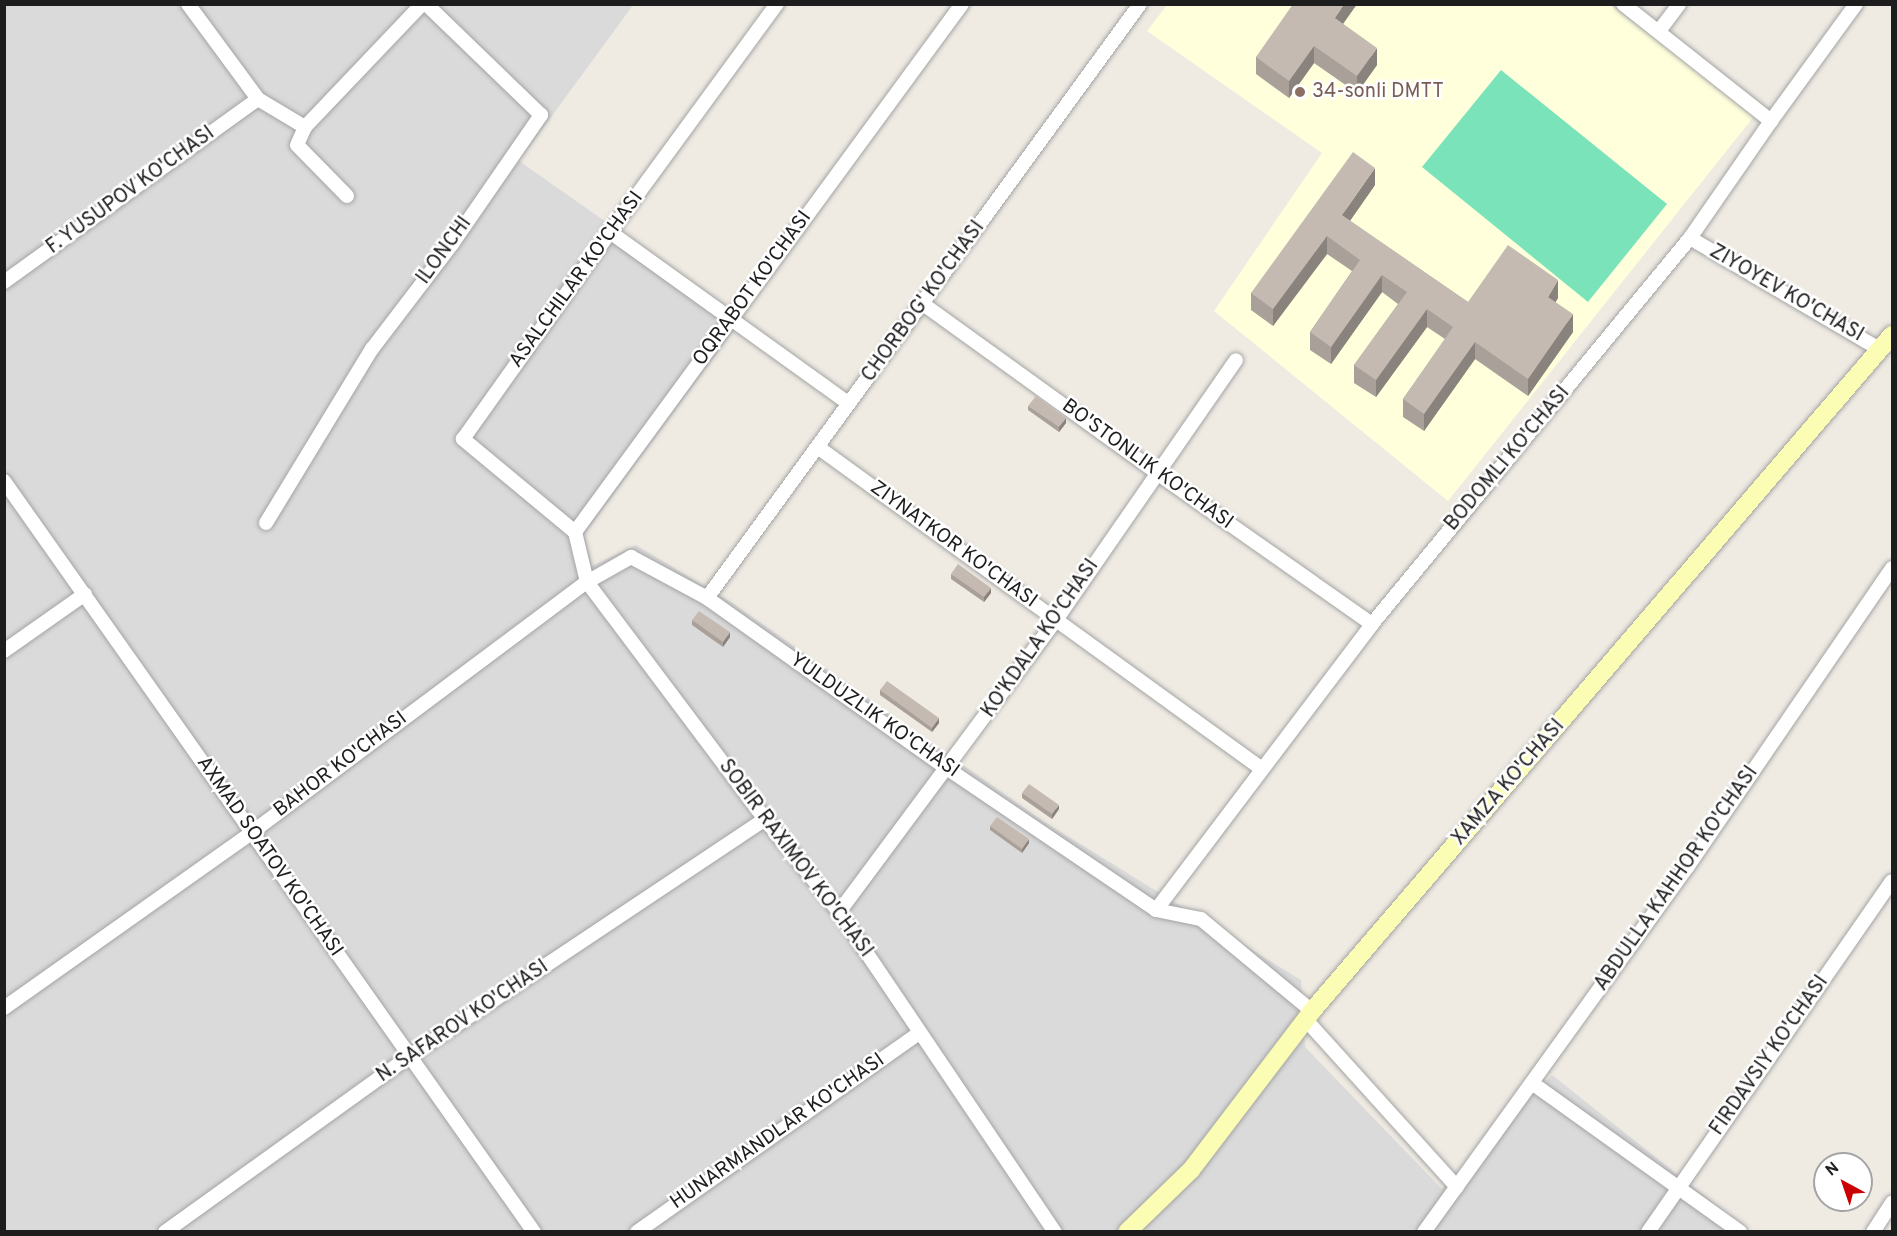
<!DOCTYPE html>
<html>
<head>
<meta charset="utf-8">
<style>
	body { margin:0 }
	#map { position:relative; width:1897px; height:1236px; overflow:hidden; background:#efebe3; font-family:Overpass,sans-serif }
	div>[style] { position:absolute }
	.residential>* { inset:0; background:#dbdada }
	.education>* { inset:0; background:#ffffdc }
	.pitch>* { inset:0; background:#7be3ba }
	.roads { filter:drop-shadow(0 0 2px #a4a4a4) drop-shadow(0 0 2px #a4a4a4) }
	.minor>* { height:14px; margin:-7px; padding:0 7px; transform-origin:7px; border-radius:7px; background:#fff }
	.secondary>* { height:18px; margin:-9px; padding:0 9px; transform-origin:9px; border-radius:9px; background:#fafdb3 }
	.wall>* { inset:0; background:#a9a099 }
	.shaded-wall>* { inset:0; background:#89827d }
	.building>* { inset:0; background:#c4bab2 }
	.dots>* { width:16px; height:16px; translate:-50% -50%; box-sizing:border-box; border:3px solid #fff; border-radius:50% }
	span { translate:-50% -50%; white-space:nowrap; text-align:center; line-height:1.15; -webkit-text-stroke:5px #fff; paint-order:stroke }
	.education-label { font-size:20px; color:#785e54 }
	.left { translate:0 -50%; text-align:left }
	.street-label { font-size:20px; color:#1d1d1d }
	.frame { position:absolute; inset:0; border:6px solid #1d1d1d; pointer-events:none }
	.north { position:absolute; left:1813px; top:1152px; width:60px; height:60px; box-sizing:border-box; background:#fff; border:2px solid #a5a5a5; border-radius:50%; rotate:320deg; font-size:16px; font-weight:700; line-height:24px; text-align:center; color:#1d1d1d }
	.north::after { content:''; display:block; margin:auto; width:21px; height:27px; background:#cb0002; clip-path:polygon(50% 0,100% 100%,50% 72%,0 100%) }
</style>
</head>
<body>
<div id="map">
	<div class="residential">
		<i style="clip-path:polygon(5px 4px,633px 5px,519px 161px,743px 318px,584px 535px,592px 566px,636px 545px,731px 602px,1043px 821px,1301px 980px,1305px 1047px,1442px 1189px,1552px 1075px,1749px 1231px,5px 1232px)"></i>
	</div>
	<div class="education">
		<i style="clip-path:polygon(1167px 5px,1610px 5px,1755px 115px,1448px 501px,1214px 311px,1322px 153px,1147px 31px)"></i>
	</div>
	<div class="pitch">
		<i style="clip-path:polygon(1501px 70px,1667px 204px,1588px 302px,1422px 167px)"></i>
	</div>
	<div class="roads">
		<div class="minor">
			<i style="left:188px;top:4px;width:118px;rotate:53.6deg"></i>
			<i style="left:258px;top:99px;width:55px;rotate:30.8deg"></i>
			<i style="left:962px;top:4px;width:655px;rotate:126.24deg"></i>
			<i style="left:575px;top:532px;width:51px;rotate:76.5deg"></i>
			<i style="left:587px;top:582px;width:296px;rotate:53.1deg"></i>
			<i style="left:765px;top:819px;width:119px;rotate:51.5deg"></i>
			<i style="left:839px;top:912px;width:386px;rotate:56deg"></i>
			<i style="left:1623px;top:4px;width:189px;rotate:38.3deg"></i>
			<i style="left:1659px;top:31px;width:34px;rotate:-53deg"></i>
			<i style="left:347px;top:196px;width:71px;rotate:-134.4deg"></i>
			<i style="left:297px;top:145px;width:20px;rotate:-66deg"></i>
			<i style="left:305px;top:127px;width:170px;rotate:-46.4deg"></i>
			<i style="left:610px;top:232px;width:294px;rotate:35.7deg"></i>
			<i style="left:1690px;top:238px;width:221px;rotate:30.4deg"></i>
			<i style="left:4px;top:282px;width:313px;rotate:-35.8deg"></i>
			<i style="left:923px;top:304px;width:289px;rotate:35.8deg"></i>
			<i style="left:1157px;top:473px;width:263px;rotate:35.1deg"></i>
			<i style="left:819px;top:448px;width:547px;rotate:35.93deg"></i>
			<i style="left:4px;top:481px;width:919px;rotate:54.79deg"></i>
			<i style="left:266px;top:523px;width:204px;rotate:-58.7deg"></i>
			<i style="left:372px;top:349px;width:132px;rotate:-52.7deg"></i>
			<i style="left:452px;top:244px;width:157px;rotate:-55.4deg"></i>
			<i style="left:541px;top:115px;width:160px;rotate:-136deg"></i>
			<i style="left:575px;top:532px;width:146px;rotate:-140.3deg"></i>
			<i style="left:463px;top:439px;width:254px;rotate:-54.6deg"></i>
			<i style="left:610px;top:232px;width:283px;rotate:-53.8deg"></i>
			<i style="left:707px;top:598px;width:735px;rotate:-53.91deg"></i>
			<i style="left:4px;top:651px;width:99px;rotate:-35.1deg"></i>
			<i style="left:1156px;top:910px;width:358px;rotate:-52.9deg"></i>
			<i style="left:1372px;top:624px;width:500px;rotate:-50.52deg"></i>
			<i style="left:1690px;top:238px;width:142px;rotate:-55.3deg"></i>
			<i style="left:1771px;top:121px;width:145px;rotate:-54deg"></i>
			<i style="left:839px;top:912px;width:364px;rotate:-53.4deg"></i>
			<i style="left:1056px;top:620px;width:316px;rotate:-55.3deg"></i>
			<i style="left:4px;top:1008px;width:303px;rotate:-35.3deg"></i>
			<i style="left:251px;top:833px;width:419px;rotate:-36.8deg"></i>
			<i style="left:587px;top:582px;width:51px;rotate:-29.6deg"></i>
			<i style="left:631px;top:557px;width:86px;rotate:28.3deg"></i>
			<i style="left:707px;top:598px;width:296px;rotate:35.4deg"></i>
			<i style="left:948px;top:769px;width:251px;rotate:34.1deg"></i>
			<i style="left:1156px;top:910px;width:46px;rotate:11.3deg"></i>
			<i style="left:1201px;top:919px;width:144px;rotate:39.7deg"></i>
			<i style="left:1306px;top:1020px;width:225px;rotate:47.9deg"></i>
			<i style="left:1532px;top:1083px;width:256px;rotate:35.6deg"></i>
			<i style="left:165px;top:1232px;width:302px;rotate:-35.7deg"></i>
			<i style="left:410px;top:1056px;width:427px;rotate:-33.7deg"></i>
			<i style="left:637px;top:1232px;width:345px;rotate:-35.2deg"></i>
			<i style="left:1424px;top:1232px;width:451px;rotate:-54.2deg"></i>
			<i style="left:1688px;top:866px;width:361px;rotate:-55.6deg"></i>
			<i style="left:1648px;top:1232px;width:427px;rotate:-55.2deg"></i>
			<i style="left:1873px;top:1232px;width:35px;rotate:-57deg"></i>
		</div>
		<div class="secondary">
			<i style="left:1127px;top:1232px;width:89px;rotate:-44.1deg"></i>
			<i style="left:1191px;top:1170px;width:200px;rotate:-52.7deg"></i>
			<i style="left:1312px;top:1011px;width:891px;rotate:-49.37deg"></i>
		</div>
	</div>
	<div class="wall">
		<i style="clip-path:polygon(1357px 4px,1343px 24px,1377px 65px,1357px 93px,1314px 63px,1289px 98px,1256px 74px,1256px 57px)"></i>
		<i style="clip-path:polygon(1375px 185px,1350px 221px,1468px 302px,1558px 298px,1555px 302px,1573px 332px,1528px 396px,1475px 359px,1424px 431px,1403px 417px,1403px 399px,1445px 339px,1427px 327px,1376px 397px,1354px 383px,1354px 365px,1398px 304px,1382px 292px,1331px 364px,1310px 350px,1310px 332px,1352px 271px,1327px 254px,1273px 326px,1251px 310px,1251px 293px)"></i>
		<i style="clip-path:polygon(1028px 406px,1066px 423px,1059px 432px,1028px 410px)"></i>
		<i style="clip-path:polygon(951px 574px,991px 593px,984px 602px,951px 579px)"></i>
		<i style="clip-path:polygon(692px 620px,730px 637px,723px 647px,692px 625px)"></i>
		<i style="clip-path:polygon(880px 690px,939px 723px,932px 732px,880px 695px)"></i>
		<i style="clip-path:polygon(1022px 793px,1059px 809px,1052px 819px,1022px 798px)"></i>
		<i style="clip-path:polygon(990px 826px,1029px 843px,1022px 853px,990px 830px)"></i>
	</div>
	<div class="shaded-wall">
		<i style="clip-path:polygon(1344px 4px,1357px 4px,1335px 35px,1335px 18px)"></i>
		<i style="clip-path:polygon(1314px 46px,1314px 63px,1289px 98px,1289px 81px)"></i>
		<i style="clip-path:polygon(1377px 48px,1377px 65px,1357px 93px,1357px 76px)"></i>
		<i style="clip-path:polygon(1375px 168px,1375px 185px,1342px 232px,1342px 215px)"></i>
		<i style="clip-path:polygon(1327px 236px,1327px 254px,1273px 326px,1273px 309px)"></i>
		<i style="clip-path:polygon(1382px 275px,1382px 292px,1331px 364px,1331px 347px)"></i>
		<i style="clip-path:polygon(1558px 280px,1558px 298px,1548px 315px,1548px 297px)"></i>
		<i style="clip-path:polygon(1427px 309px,1427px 327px,1376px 397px,1376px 380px)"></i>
		<i style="clip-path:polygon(1573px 314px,1573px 332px,1528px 396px,1528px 379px)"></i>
		<i style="clip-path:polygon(1475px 342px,1475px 359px,1424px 431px,1424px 414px)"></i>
		<i style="clip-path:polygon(1066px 418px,1066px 423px,1059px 432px,1059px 427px)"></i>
		<i style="clip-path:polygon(991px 588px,991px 593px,984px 602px,984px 597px)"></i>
		<i style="clip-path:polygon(730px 632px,730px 637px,723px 647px,723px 642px)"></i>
		<i style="clip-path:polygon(939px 718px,939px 723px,932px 732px,932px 728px)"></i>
		<i style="clip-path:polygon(1059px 805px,1059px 809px,1052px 819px,1052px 814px)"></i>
		<i style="clip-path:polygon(1029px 839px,1029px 843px,1022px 853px,1022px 849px)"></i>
	</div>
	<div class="building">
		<i style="clip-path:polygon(1293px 4px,1344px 4px,1335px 18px,1377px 48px,1357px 76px,1314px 46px,1289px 81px,1256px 57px)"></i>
		<i style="clip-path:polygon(1353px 152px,1375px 168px,1342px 215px,1468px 302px,1508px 245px,1558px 280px,1548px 297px,1573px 314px,1528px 379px,1475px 342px,1424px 414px,1403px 399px,1453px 327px,1427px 309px,1376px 380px,1354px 365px,1407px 292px,1382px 275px,1331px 347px,1310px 332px,1360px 260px,1327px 236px,1273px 309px,1251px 293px)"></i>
		<i style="clip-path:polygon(1036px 396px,1066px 418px,1059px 427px,1028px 406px)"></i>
		<i style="clip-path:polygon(958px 564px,991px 588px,984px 597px,951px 574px)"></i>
		<i style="clip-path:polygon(699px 611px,730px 632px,723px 642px,692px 620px)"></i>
		<i style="clip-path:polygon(887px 681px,939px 718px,932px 728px,880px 690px)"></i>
		<i style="clip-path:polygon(1029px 784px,1059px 805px,1052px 814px,1022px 793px)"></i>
		<i style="clip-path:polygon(997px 817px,1029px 839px,1022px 849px,990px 826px)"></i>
	</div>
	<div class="dots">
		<i style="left:1300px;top:92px;background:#8d6e63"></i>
	</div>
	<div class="education-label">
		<span class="left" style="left:1312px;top:92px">34-sonli DMTT</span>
	</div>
	<div class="street-label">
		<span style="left:131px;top:191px;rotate:-36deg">F. YUSUPOV KO'CHASI</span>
		<span style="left:445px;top:251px;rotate:-54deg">ILONCHI</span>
		<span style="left:577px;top:280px;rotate:-54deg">ASALCHILAR KO'CHASI</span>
		<span style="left:753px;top:289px;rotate:-54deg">OQRABOT KO'CHASI</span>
		<span style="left:1786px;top:294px;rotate:30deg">ZIYOYEV KO'CHASI</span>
		<span style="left:924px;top:302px;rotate:-54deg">CHORBOG' KO'CHASI</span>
		<span style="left:1508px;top:459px;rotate:-50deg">BODOMLI KO'CHASI</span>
		<span style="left:1147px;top:465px;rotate:36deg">BO'STONLIK KO'CHASI</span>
		<span style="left:953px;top:545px;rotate:36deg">ZIYNATKOR KO'CHASI</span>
		<span style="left:1041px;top:639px;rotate:-55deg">KO'KDALA KO'CHASI</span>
		<span style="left:874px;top:716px;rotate:35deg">YULDUZLIK KO'CHASI</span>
		<span style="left:341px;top:765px;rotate:-37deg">BAHOR KO'CHASI</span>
		<span style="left:1509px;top:783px;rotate:-49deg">XAMZA KO'CHASI</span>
		<span style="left:269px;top:857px;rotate:55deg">AXMAD SOATOV KO'CHASI</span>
		<span style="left:795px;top:859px;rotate:53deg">SOBIR RAXIMOV KO'CHASI</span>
		<span style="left:1677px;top:879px;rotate:-55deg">ABDULLA KAHHOR KO'CHASI</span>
		<span style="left:463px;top:1022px;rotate:-34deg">N. SAFAROV KO'CHASI</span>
		<span style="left:1770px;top:1056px;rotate:-55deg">FIRDAVSIY KO'CHASI</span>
		<span style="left:778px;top:1132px;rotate:-35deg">HUNARMANDLAR KO'CHASI</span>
	</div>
	<div class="frame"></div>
	<div class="north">N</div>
</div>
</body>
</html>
